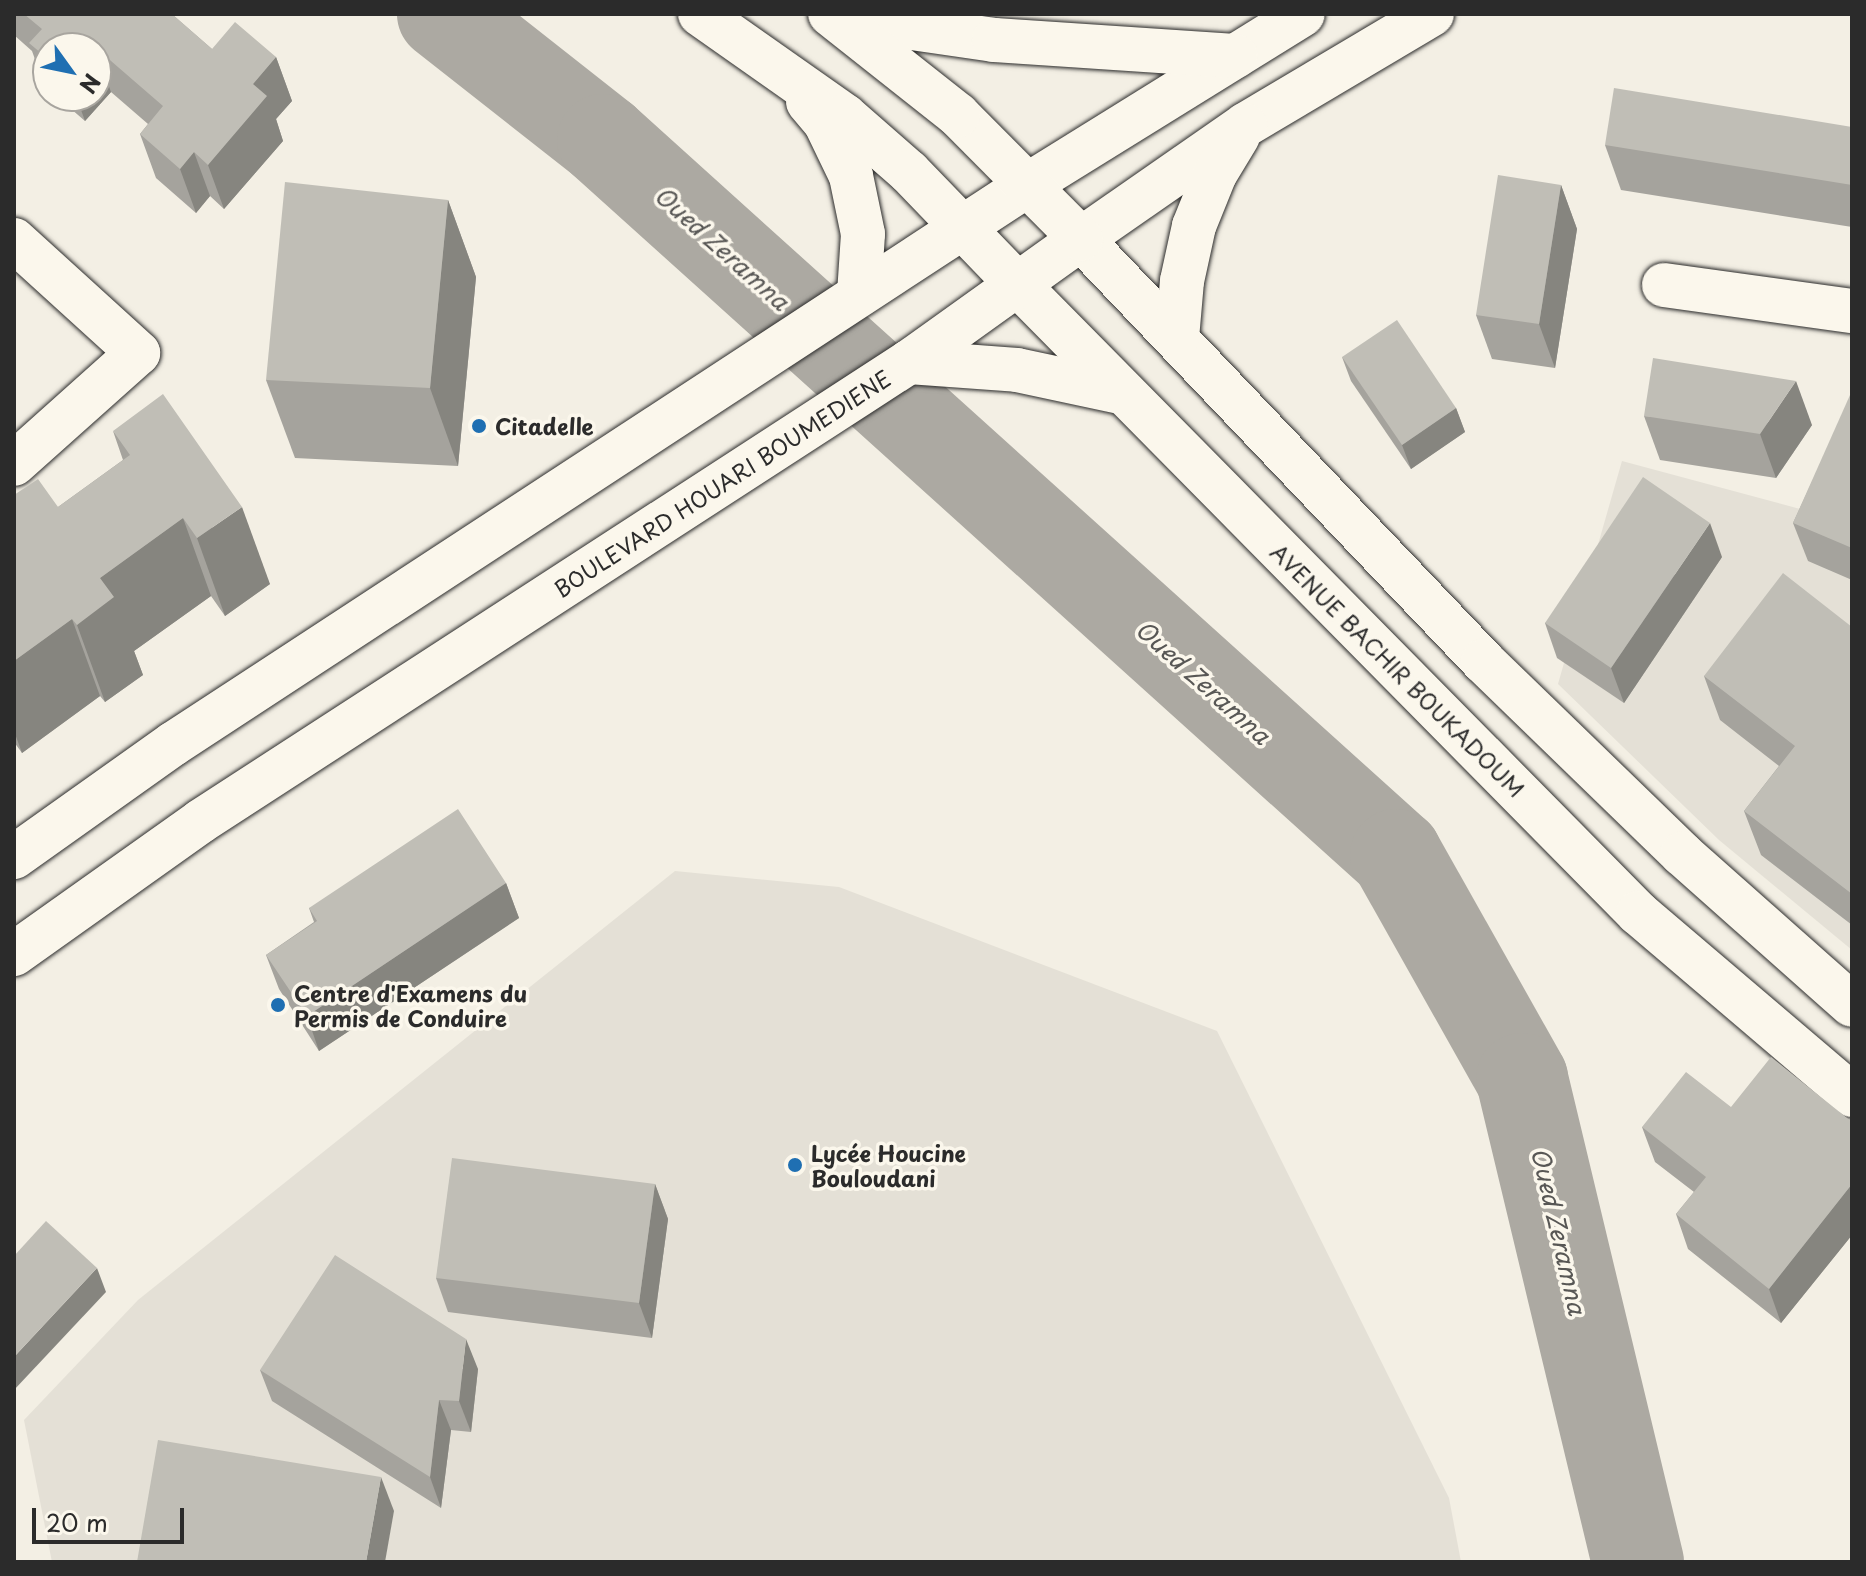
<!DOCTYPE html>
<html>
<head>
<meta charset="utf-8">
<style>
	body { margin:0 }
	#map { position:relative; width:1866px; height:1576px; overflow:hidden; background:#f3efe4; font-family:"Playpen Sans",sans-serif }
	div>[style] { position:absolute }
	.built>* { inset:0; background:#e4e0d6 }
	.river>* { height:92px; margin:-46px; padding:0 46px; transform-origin:46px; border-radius:46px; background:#aca9a2 }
	.roads { filter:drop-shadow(0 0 2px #2b2b2b) drop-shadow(0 0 2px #2b2b2b) }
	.minor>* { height:44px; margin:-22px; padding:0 22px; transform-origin:22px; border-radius:22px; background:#fbf7ec }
	.major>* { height:44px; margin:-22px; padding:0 22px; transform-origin:22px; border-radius:22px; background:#fbf7ec }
	.highway>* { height:44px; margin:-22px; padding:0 22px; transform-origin:22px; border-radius:22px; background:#fbf7ec }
	.wall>* { inset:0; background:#a5a39d }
	.shaded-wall>* { inset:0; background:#86857f }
	.building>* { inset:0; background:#c0beb6 }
	.dots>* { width:22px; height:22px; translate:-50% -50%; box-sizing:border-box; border:4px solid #fbf7ec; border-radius:50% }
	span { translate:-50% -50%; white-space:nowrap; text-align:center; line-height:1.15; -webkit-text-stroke:7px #fbf7ec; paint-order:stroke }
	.poi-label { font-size:22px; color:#2b2b2b; font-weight:700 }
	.left { translate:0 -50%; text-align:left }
	.street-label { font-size:22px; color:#2b2b2b }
	.water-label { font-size:24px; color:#585755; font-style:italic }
	.frame { position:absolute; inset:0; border:16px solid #2b2b2b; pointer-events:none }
	.north { position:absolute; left:32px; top:32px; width:80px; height:80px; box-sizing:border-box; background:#fbf7ec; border:2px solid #a8a59f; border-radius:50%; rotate:123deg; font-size:22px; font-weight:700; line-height:32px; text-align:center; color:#2b2b2b }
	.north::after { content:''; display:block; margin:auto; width:28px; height:36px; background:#1f6fb2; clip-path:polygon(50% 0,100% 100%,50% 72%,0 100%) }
	.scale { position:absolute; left:32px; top:1508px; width:152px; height:36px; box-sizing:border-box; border:4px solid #2b2b2b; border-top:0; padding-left:10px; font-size:24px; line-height:28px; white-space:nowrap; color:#2b2b2b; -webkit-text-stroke:6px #fbf7ec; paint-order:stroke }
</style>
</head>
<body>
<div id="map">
	<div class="built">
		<i style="clip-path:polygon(1622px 461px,1852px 523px,1852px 950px,1719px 840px,1558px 684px)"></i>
		<i style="clip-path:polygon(675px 871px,839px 887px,1217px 1031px,1449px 1498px,1461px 1562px,52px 1562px,24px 1420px,138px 1300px)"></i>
	</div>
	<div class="river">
		<i style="left:443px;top:14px;width:204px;rotate:38.2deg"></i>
		<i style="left:603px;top:140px;width:1068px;rotate:42.04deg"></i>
		<i style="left:1396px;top:855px;width:257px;rotate:60.6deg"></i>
		<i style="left:1522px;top:1079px;width:497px;rotate:76.5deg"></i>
	</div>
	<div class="roads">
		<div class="minor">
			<i style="left:14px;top:240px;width:168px;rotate:42.3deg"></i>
			<i style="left:138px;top:353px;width:166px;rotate:138.2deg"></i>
			<i style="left:1664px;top:285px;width:190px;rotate:7.9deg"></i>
		</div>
		<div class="major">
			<i style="left:1432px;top:14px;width:217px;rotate:149.3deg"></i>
			<i style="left:1245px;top:125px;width:200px;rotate:145.2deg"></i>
			<i style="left:1081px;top:239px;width:583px;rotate:46.39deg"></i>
			<i style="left:1483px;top:661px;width:277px;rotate:44.1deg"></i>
			<i style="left:1682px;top:854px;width:227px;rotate:41.6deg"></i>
			<i style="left:1029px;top:184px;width:322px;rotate:-31.8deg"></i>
			<i style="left:1020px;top:287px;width:880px;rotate:45.37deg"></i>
			<i style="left:1638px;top:913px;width:281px;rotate:40.4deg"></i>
			<i style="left:1177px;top:338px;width:57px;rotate:-85deg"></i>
			<i style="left:1182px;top:281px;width:56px;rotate:-77.7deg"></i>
			<i style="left:1194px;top:226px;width:56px;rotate:-68deg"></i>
			<i style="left:1215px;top:174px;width:44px;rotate:-58.8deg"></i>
		</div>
		<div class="highway">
			<i style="left:700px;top:14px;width:177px;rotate:35.1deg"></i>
			<i style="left:845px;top:116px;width:85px;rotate:41.2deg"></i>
			<i style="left:909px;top:172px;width:160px;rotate:46deg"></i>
			<i style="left:843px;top:18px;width:153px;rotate:8.3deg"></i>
			<i style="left:994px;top:40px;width:242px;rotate:3.8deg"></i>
			<i style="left:808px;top:102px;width:26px;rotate:50deg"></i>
			<i style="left:825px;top:122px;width:60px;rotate:64.3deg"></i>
			<i style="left:851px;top:176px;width:59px;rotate:78.3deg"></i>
			<i style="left:863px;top:234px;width:60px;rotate:93.8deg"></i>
			<i style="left:909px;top:362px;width:108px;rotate:4.2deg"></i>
			<i style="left:1017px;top:370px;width:109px;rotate:12.1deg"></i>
			<i style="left:14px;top:857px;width:195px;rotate:-35.4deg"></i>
			<i style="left:173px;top:744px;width:1023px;rotate:-33.19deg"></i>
			<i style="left:14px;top:954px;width:229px;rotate:-35.4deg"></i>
			<i style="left:201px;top:821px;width:844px;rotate:-32.96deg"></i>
			<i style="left:909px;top:362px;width:211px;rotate:-35.6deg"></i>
			<i style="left:1081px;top:239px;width:175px;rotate:-134.8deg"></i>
			<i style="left:958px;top:115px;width:163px;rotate:-141.7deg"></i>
		</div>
	</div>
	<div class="wall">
		<i style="clip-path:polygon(14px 14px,176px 14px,174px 16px,212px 49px,276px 57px,292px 101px,276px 119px,283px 141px,224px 209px,210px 196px,196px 213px,156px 178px,140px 134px,148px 124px,111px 92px,85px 121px,56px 96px,96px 96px,96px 48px,48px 48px,48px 90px,45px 87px,32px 51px,14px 35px)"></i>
		<i style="clip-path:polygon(1852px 127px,1852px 227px,1621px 190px,1605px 145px)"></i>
		<i style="clip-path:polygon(1561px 185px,1577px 229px,1555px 368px,1492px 359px,1476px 315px)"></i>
		<i style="clip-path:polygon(448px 200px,476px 277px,458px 466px,295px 458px,266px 380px)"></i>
		<i style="clip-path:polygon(1342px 357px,1456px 408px,1465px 432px,1411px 469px,1351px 381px)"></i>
		<i style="clip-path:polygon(1852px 395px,1852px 580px,1808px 561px,1793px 523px)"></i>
		<i style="clip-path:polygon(1644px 416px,1812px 425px,1776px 478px,1660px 460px)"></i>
		<i style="clip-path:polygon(113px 431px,270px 584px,225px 616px,211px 596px,134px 651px,143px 675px,105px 702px,100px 696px,22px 753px,14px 742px,14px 495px,58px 507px,123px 460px)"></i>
		<i style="clip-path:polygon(1722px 557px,1624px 703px,1557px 658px,1545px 623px)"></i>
		<i style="clip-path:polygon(1852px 627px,1852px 925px,1761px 855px,1744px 811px,1779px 766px,1720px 720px,1704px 676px)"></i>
		<i style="clip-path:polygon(506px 883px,519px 918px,319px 1051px,279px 989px,266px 955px,314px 922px,309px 908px)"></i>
		<i style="clip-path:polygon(1852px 1122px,1852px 1235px,1781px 1323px,1688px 1249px,1676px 1214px,1694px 1192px,1655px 1162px,1642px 1127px)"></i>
		<i style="clip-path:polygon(655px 1184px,668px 1219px,652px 1338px,448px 1312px,436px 1278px)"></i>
		<i style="clip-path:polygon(478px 1369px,471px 1432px,451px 1430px,441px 1508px,272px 1401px,260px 1370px)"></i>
	</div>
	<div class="shaded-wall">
		<i style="clip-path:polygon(96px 50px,111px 92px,85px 121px,76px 96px,96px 96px)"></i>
		<i style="clip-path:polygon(276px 57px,292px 101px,276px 119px,283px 141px,224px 209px,208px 165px,253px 84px)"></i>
		<i style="clip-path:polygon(194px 152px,210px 196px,196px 213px,180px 169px)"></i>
		<i style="clip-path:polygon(1561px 185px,1577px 229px,1555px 368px,1539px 324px)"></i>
		<i style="clip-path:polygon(448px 200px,476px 277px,458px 466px,430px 388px)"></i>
		<i style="clip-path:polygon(1796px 381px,1812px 425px,1776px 478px,1760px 434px)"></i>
		<i style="clip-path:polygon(1456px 408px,1465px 432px,1411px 469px,1402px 445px)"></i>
		<i style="clip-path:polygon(242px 507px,270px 584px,225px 616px,197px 538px)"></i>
		<i style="clip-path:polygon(183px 518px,211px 596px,134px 651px,143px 675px,105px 702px,77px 625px,100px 578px)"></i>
		<i style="clip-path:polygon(1710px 523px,1722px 557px,1624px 703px,1611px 668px)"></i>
		<i style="clip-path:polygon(72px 619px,100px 696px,22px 753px,14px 731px,14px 661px)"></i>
		<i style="clip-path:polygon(506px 883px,519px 918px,319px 1051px,307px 1016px)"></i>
		<i style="clip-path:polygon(655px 1184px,668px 1219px,652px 1338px,639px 1303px)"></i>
		<i style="clip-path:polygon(1852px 1184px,1852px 1235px,1781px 1323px,1769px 1289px)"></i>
		<i style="clip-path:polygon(97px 1268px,106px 1292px,14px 1390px,14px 1357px)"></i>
		<i style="clip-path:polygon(466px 1339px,478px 1369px,471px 1432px,459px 1401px)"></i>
		<i style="clip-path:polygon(439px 1400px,451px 1430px,441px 1508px,430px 1477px)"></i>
		<i style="clip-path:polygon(381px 1477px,394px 1511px,385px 1562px,366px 1562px)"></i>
	</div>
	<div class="building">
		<i style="clip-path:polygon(24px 14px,172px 14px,212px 49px,235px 22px,276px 57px,253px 84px,267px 96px,208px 165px,194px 152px,180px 169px,140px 134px,163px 106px,96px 48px,48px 48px,48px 59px,29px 43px,42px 29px)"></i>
		<i style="clip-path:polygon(1614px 88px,1852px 127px,1852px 185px,1605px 145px)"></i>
		<i style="clip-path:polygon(1498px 175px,1561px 185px,1539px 324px,1476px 315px)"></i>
		<i style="clip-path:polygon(285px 182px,448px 200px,430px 388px,266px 380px)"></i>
		<i style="clip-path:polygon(1397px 320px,1456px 408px,1402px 445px,1342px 357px)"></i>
		<i style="clip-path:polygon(1653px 358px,1796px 381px,1760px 434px,1644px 416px)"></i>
		<i style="clip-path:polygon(163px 394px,242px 507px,197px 538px,183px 518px,100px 578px,114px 597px,77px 625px,72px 619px,14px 661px,14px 495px,38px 479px,58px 507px,130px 455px,113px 431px)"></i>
		<i style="clip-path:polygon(1850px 395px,1852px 395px,1852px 548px,1793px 523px)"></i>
		<i style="clip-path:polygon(1643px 477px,1710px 523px,1611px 668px,1545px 623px)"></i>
		<i style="clip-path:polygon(1783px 573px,1852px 627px,1852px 894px,1744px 811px,1795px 746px,1704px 676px)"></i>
		<i style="clip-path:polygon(458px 809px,506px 883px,307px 1016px,266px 955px,317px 921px,309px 908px)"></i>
		<i style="clip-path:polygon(1771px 1057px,1852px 1122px,1852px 1184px,1769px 1289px,1676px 1214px,1706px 1177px,1642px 1127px,1686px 1072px,1731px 1107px)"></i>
		<i style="clip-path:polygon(452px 1158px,655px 1184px,639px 1303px,436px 1278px)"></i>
		<i style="clip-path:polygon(46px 1221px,97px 1268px,14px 1357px,14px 1256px)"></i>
		<i style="clip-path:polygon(335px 1255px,466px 1339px,459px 1401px,439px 1400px,430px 1477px,260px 1370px)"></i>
		<i style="clip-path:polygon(158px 1440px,381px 1477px,366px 1562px,137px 1562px)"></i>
	</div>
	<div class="dots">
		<i style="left:479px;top:426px;background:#1f6fb2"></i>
		<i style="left:278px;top:1005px;background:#1f6fb2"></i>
		<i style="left:795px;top:1165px;background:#1f6fb2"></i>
	</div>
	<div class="poi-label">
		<span class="left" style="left:495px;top:426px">Citadelle</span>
		<span class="left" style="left:294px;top:1005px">Centre d'Examens du<br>Permis de Conduire</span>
		<span class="left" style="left:811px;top:1165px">Lycée Houcine<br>Bouloudani</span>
	</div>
	<div class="street-label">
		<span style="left:722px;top:483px;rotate:-33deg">BOULEVARD HOUARI BOUMEDIENE</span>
		<span style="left:1398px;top:670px;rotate:45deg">AVENUE BACHIR BOUKADOUM</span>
	</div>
	<div class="water-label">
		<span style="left:722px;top:248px;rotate:42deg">Oued Zeramna</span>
		<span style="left:1203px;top:682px;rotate:42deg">Oued Zeramna</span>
		<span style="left:1559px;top:1231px;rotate:77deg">Oued Zeramna</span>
	</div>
	<div class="frame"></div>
	<div class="north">N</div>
	<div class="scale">20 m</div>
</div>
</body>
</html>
